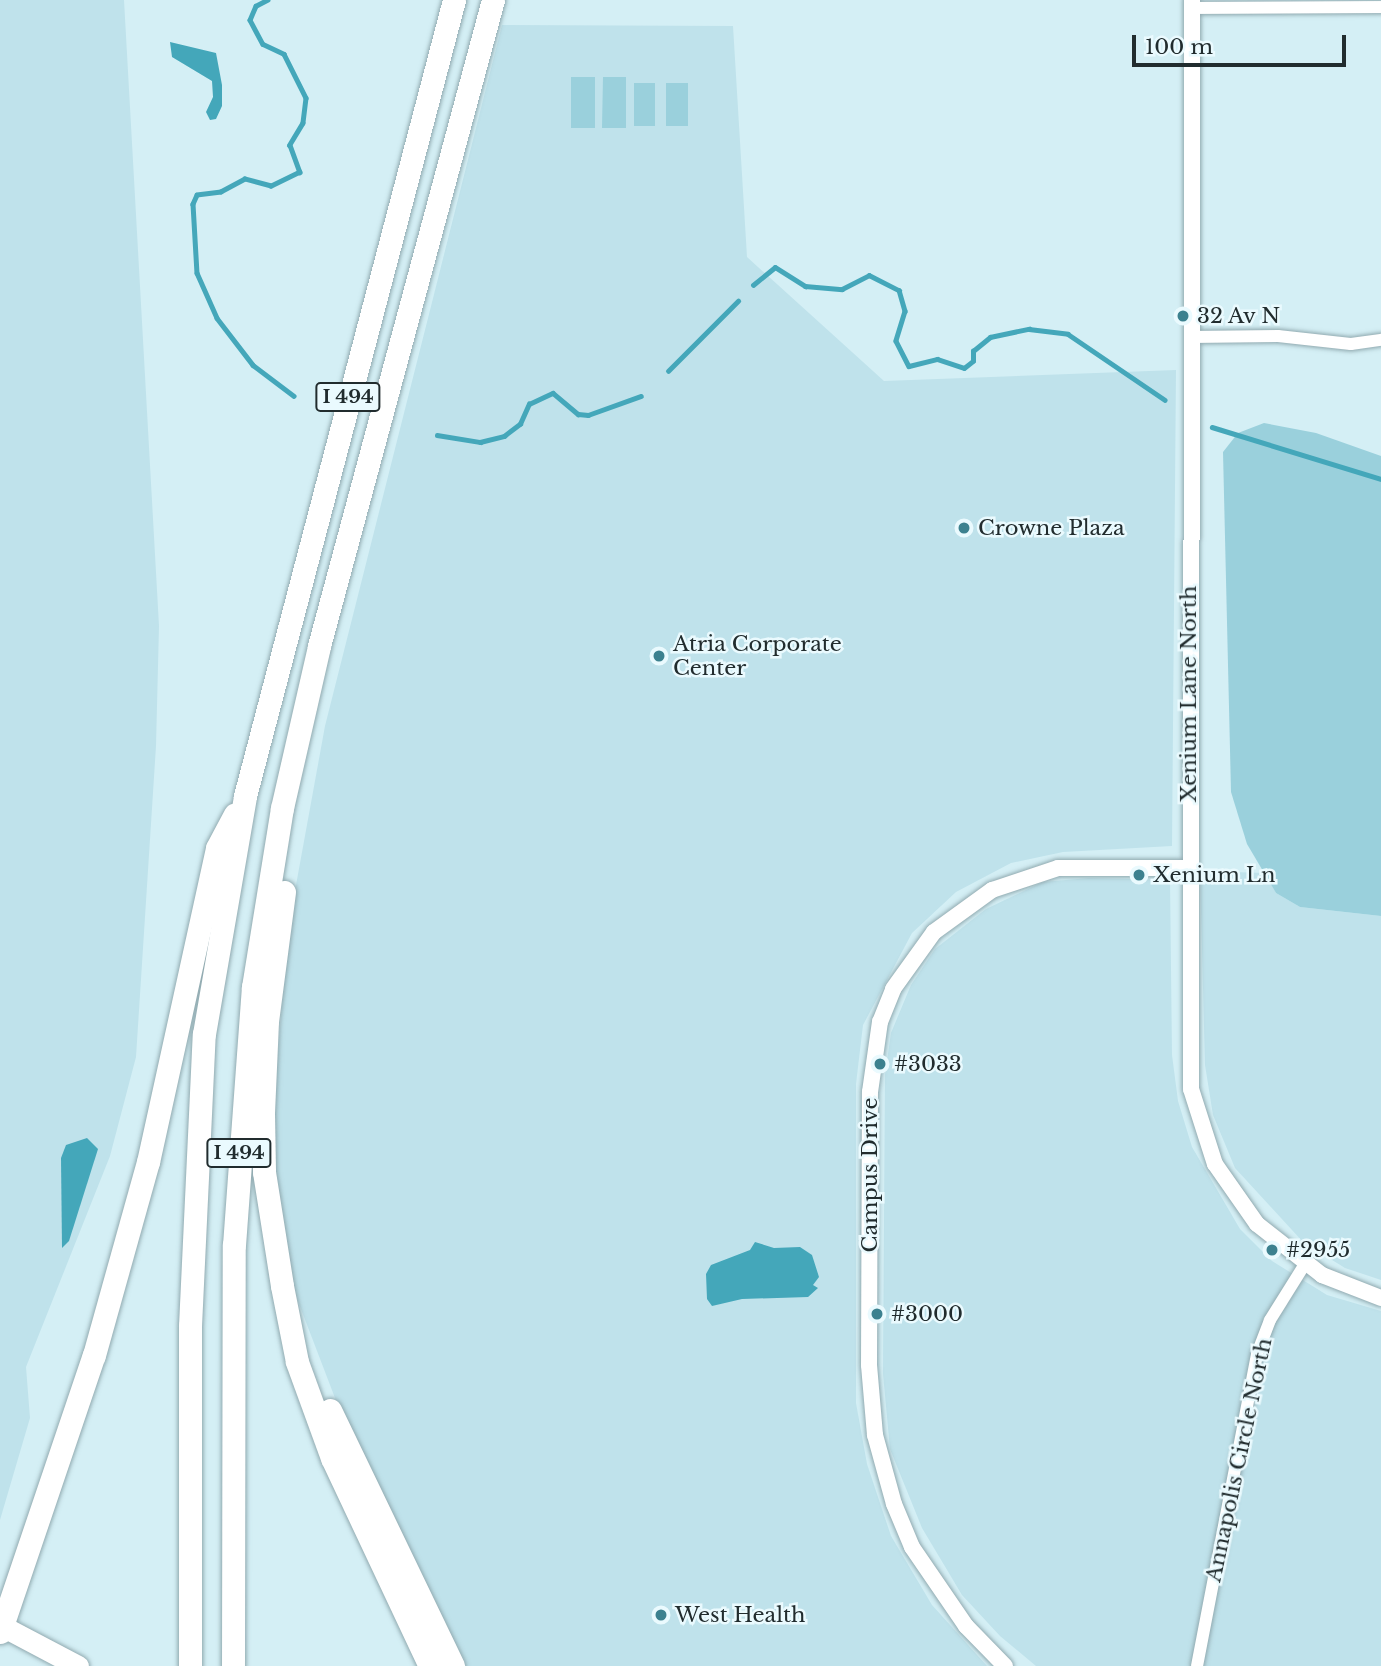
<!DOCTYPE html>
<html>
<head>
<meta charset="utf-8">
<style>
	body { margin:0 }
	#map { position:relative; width:1381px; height:1666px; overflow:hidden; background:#d4eff5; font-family:"Libre Baskerville",serif }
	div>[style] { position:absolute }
	.built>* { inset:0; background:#bfe2eb }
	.green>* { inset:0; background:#9ad0dc }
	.water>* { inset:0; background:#44a7ba }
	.stream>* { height:4.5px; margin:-2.25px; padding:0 2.25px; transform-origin:2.25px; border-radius:2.25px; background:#44a7ba }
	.roads { filter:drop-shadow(0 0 2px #91aab0) drop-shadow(0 0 2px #91aab0) }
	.minor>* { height:12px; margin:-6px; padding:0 6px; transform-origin:6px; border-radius:6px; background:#fff }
	.tertiary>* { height:16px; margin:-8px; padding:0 8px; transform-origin:8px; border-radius:8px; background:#fff }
	.trunk>* { height:21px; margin:-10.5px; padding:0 10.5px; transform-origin:10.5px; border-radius:10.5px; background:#fff }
	.motorway>* { height:23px; margin:-11.5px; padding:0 11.5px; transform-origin:11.5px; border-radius:11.5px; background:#fff }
	.dots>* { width:19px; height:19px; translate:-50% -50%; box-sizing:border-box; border:4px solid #eafafe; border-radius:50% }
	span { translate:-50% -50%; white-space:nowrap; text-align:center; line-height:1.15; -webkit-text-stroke:5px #eafafe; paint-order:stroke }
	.shield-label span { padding:2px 5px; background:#eafafe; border:2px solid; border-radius:5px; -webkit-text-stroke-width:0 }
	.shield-label { font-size:19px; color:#212c2e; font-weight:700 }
	.poi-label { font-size:21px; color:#212c2e }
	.left { translate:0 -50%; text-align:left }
	.street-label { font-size:21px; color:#212c2e }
	.scale { position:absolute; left:1132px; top:35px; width:214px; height:32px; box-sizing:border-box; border:4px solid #212c2e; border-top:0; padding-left:9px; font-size:21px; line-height:24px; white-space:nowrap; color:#212c2e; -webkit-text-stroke:5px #eafafe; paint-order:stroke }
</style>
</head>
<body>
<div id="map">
	<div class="built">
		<i style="clip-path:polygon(0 0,124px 0,159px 626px,156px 746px,136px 1057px,110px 1156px,26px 1367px,30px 1418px,0 1520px)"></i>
		<i style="clip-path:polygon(502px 25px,733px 26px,747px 257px,884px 381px,1176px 370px,1172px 846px,1063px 852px,1011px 863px,956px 892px,912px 933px,863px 1025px,856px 1084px,856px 1403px,867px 1464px,891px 1536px,932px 1605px,987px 1666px,462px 1666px,348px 1432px,296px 1296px,270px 1154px,288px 929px,325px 726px)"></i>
		<i style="clip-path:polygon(1200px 871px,1265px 873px,1276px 893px,1300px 907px,1381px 916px,1381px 1280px,1345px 1268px,1303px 1242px,1235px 1168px,1213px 1115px,1205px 1065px)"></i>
		<i style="clip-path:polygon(1089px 878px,1170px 880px,1172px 1055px,1178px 1101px,1192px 1147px,1240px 1229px,1272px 1261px,1327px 1295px,1381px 1311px,1381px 1666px,1036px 1666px,1000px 1636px,962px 1595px,922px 1528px,890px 1449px,883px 1374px,885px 1075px,891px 1033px,911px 985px,935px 949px,986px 909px,1043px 882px)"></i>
	</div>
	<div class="green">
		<i style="clip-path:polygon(571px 77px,595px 77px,595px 128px,571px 128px)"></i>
		<i style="clip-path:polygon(603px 77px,626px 77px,626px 128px,602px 128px)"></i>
		<i style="clip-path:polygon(634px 83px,655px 83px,655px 126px,634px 126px)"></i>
		<i style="clip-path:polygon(666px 83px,688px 83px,688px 126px,666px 126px)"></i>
		<i style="clip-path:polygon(1264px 423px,1316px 433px,1381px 456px,1381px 916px,1300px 907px,1276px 893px,1247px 844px,1231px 792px,1223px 452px,1238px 433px)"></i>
	</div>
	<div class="water">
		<i style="clip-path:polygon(170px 42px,216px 53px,222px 85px,222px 106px,216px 119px,210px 120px,206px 112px,213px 97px,212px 81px,172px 57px)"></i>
		<i style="clip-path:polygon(87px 1138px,98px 1149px,69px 1241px,62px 1248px,61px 1158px,66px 1145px)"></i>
		<i style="clip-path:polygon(755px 1242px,774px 1248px,800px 1247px,812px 1255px,819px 1277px,813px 1285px,818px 1288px,808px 1297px,742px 1299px,712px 1306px,707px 1299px,706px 1274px,711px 1265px,750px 1250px)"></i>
	</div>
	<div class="stream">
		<i style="left:268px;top:0;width:13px;rotate:153deg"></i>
		<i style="left:256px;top:6px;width:15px;rotate:113deg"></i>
		<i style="left:250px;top:20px;width:27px;rotate:62deg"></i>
		<i style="left:263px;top:44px;width:23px;rotate:25deg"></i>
		<i style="left:284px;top:54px;width:49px;rotate:63.4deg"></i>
		<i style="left:306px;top:98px;width:25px;rotate:97deg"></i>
		<i style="left:303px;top:123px;width:26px;rotate:121deg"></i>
		<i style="left:290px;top:145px;width:29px;rotate:70deg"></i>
		<i style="left:300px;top:172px;width:32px;rotate:154deg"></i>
		<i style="left:271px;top:186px;width:27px;rotate:-165deg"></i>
		<i style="left:245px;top:179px;width:27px;rotate:152deg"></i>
		<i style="left:221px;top:192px;width:24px;rotate:173deg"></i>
		<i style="left:197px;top:195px;width:10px;rotate:114deg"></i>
		<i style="left:193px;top:204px;width:69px;rotate:86.7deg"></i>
		<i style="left:197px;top:273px;width:49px;rotate:66deg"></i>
		<i style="left:217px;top:318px;width:59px;rotate:52.5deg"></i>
		<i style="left:253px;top:365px;width:51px;rotate:37.1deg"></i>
		<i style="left:753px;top:285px;width:28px;rotate:-39deg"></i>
		<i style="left:775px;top:267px;width:36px;rotate:32deg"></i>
		<i style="left:805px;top:286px;width:37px;rotate:5deg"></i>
		<i style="left:842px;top:289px;width:30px;rotate:-27deg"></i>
		<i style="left:869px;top:275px;width:34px;rotate:27deg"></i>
		<i style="left:899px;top:290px;width:22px;rotate:74deg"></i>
		<i style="left:905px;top:311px;width:31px;rotate:107deg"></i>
		<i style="left:896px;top:341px;width:28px;rotate:63deg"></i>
		<i style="left:909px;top:366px;width:29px;rotate:-14deg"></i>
		<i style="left:937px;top:359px;width:28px;rotate:18deg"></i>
		<i style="left:964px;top:368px;width:11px;rotate:-38deg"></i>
		<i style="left:973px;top:361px;width:10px;rotate:-90deg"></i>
		<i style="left:973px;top:351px;width:22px;rotate:-39deg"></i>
		<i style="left:990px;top:337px;width:40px;rotate:-12deg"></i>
		<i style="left:1029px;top:329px;width:39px;rotate:7deg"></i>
		<i style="left:1068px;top:334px;width:117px;rotate:34.2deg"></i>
		<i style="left:668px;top:371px;width:99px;rotate:-45deg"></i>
		<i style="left:1212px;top:427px;width:177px;rotate:17.1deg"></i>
		<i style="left:437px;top:435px;width:44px;rotate:9.2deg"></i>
		<i style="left:480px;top:442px;width:25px;rotate:-14deg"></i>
		<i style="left:504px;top:436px;width:20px;rotate:-37deg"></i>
		<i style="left:520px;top:424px;width:22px;rotate:-66deg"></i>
		<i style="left:529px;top:404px;width:26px;rotate:-25deg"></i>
		<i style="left:553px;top:393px;width:33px;rotate:40deg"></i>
		<i style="left:578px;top:414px;width:10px;rotate:6deg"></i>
		<i style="left:588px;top:415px;width:56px;rotate:-19.7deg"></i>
	</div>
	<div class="roads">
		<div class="minor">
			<i style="left:1192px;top:8px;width:189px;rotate:-0.3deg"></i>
			<i style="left:1190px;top:337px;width:88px;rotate:-0.7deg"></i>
			<i style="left:1278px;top:336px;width:73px;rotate:6.3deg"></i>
			<i style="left:1351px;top:344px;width:30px;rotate:-8deg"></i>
			<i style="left:1197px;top:1666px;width:318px;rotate:-79.1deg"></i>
			<i style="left:1257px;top:1354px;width:36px;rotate:-69deg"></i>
			<i style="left:1270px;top:1320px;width:66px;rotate:-58deg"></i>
		</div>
		<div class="tertiary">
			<i style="left:1192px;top:0;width:1089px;rotate:90.05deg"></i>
			<i style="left:1191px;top:1089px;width:79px;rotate:72.3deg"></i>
			<i style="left:1215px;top:1164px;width:73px;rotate:55deg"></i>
			<i style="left:1257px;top:1224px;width:83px;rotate:38.1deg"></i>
			<i style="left:1322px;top:1275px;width:63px;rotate:21.3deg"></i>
			<i style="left:1005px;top:1666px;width:56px;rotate:-134.3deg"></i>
			<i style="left:966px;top:1626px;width:96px;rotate:-124.4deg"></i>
			<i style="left:912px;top:1547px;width:47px;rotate:-112.7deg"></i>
			<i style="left:894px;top:1504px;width:72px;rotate:-105.4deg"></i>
			<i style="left:875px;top:1435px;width:70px;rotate:-94.9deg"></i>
			<i style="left:869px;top:1365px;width:273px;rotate:-89.8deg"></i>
			<i style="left:870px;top:1092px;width:71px;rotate:-81.9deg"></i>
			<i style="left:880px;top:1022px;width:35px;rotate:-68deg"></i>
			<i style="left:893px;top:989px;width:70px;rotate:-54.3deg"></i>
			<i style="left:934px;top:932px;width:72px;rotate:-35.9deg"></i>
			<i style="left:992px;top:890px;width:70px;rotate:-18.4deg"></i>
			<i style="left:1058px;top:868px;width:130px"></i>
		</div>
		<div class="trunk">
			<i style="left:2px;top:1626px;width:86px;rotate:27.8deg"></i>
		</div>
		<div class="motorway">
			<i style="left:284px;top:892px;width:130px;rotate:97.5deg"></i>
			<i style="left:267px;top:1021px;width:92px;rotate:92.5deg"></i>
			<i style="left:263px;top:1113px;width:59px;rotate:89deg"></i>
			<i style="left:264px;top:1172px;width:115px;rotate:81deg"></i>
			<i style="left:282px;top:1286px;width:77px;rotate:78.8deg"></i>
			<i style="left:297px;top:1362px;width:102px;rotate:70deg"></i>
			<i style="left:332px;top:1458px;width:230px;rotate:64.8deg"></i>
			<i style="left:330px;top:1410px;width:284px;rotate:64.3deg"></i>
			<i style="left:0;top:1632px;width:293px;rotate:-71.3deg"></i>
			<i style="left:94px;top:1355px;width:200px;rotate:-74.4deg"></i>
			<i style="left:148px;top:1162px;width:321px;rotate:-77.6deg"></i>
			<i style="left:217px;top:848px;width:38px;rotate:-62deg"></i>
			<i style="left:190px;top:1666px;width:340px;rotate:-90deg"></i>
			<i style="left:190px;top:1326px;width:292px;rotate:-87.3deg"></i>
			<i style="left:204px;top:1034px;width:242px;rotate:-80.2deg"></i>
			<i style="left:245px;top:796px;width:823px;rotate:-75.29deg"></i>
			<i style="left:233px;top:1666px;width:421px;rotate:-89.9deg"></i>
			<i style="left:234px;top:1245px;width:259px;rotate:-85.8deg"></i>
			<i style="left:253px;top:987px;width:181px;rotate:-80.8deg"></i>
			<i style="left:282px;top:808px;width:166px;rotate:-77.1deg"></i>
			<i style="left:319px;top:646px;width:669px;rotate:-74.93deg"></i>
		</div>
	</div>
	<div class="dots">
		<i style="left:1183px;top:316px;background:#3c818f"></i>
		<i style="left:964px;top:528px;background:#3c818f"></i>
		<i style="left:659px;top:656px;background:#3c818f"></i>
		<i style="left:1139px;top:875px;background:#3c818f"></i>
		<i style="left:880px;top:1064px;background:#3c818f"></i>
		<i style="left:1272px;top:1250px;background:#3c818f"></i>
		<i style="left:877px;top:1314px;background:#3c818f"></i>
		<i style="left:661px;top:1615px;background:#3c818f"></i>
	</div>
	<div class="shield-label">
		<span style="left:348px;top:397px">I 494</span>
		<span style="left:239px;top:1153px">I 494</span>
	</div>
	<div class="poi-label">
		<span class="left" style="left:1197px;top:316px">32 Av N</span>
		<span class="left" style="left:978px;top:528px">Crowne Plaza</span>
		<span class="left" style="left:673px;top:656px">Atria Corporate<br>Center</span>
		<span class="left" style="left:1153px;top:875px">Xenium Ln</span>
		<span class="left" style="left:894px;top:1064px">#3033</span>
		<span class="left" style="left:1286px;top:1250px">#2955</span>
		<span class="left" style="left:891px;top:1314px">#3000</span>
		<span class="left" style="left:675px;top:1615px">West Health</span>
	</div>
	<div class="street-label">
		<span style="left:1189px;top:694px;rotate:-90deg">Xenium Lane North</span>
		<span style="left:870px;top:1175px;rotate:-90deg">Campus Drive</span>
		<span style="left:1239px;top:1460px;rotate:-78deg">Annapolis Circle North</span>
	</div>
	<div class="scale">100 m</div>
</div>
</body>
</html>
